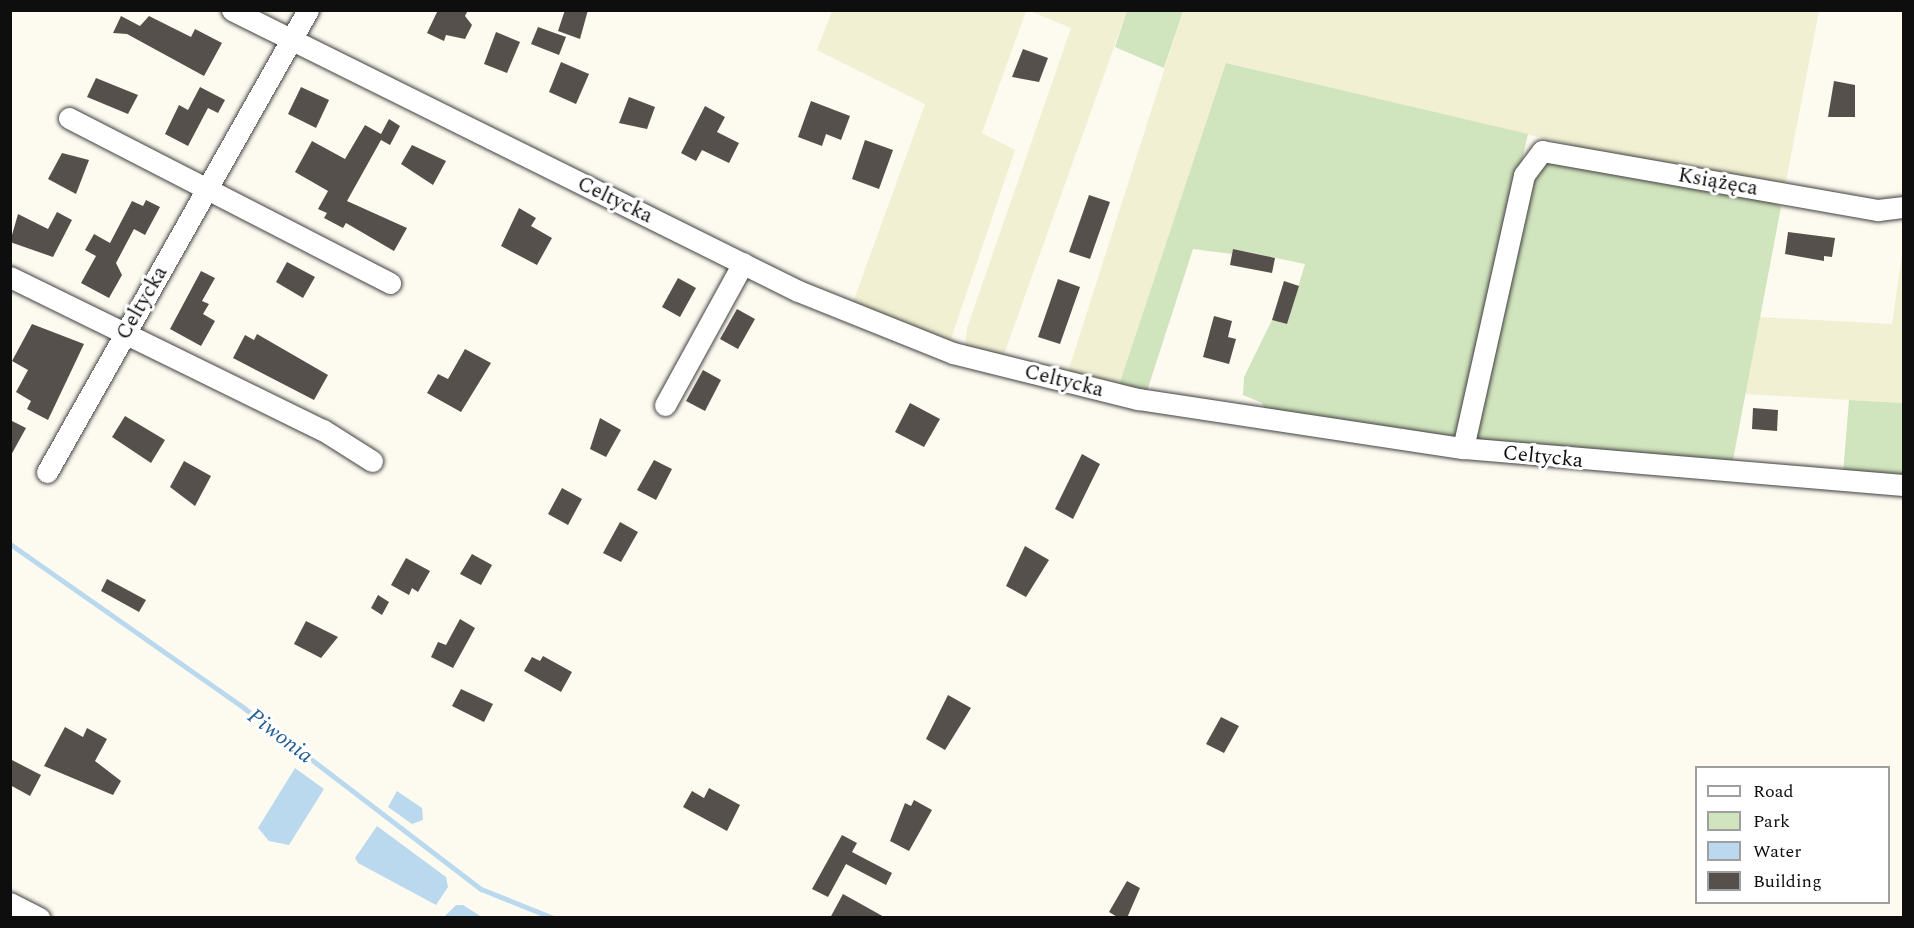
<!DOCTYPE html>
<html>
<head>
<meta charset="utf-8">
<style>
	body { margin:0 }
	#map { position:relative; width:1914px; height:928px; overflow:hidden; background:#fdfbf0; font-family:Spectral,serif }
	div>[style] { position:absolute }
	.farmland>* { inset:0; background:#f1f0d3 }
	.green>* { inset:0; background:#d0e4bd }
	.water>* { inset:0; background:#bad9ef }
	.stream>* { height:5px; margin:-2.5px; padding:0 2.5px; transform-origin:2.5px; border-radius:2.5px; background:#bad9ef }
	.building>* { inset:0; background:#55504b }
	.roads { filter:drop-shadow(0 0 2px #414141) drop-shadow(0 0 2px #414141) }
	.minor>* { height:21px; margin:-10.5px; padding:0 10.5px; transform-origin:10.5px; border-radius:10.5px; background:#fff }
	span { translate:-50% -50%; white-space:nowrap; text-align:center; line-height:1.15; -webkit-text-stroke:6px #fff; paint-order:stroke }
	.street-label { font-size:21px; color:#0e0e0e }
	.water-label { font-size:22px; color:#245d92; font-style:italic }
	.frame { position:absolute; inset:0; border:12px solid #0e0e0e; pointer-events:none }
	.legend { position:absolute; left:1695px; top:766px; width:195px; height:138px; box-sizing:border-box; background:#fff; border:2px solid #9f9f9f; margin:0; padding:8px 10px; list-style:none; font-size:18px; color:#0e0e0e }
	.legend li { display:flex; align-items:center; gap:12px; height:30px }
	.legend b { width:30px; border:2px solid #9f9f9f }
</style>
</head>
<body>
<div id="map">
	<div class="farmland">
		<i style="clip-path:polygon(832px 11px,1026px 11px,982px 133px,1015px 150px,950px 342px,851px 308px,925px 104px,817px 50px)"></i>
		<i style="clip-path:polygon(1030px 11px,1127px 11px,1003px 357px,965px 347px,967px 328px,1071px 28px)"></i>
		<i style="clip-path:polygon(1183px 11px,1819px 11px,1786px 181px,1777px 187px,1640px 161px,1227px 63px,1119px 385px,1067px 375px)"></i>
		<i style="clip-path:polygon(1903px 247px,1903px 403px,1744px 394px,1760px 317px,1892px 324px)"></i>
	</div>
	<div class="green">
		<i style="clip-path:polygon(1127px 11px,1183px 11px,1164px 68px,1115px 47px)"></i>
		<i style="clip-path:polygon(1226px 63px,1528px 134px,1460px 431px,1451px 438px,1267px 412px,1262px 403px,1243px 395px,1244px 377px,1272px 320px,1287px 324px,1305px 264px,1233px 249px,1232px 254px,1193px 249px,1147px 391px,1119px 385px)"></i>
		<i style="clip-path:polygon(1546px 157px,1765px 198px,1781px 207px,1732px 465px,1479px 441px,1474px 434px,1531px 170px)"></i>
		<i style="clip-path:polygon(1849px 400px,1903px 403px,1903px 476px,1843px 474px)"></i>
	</div>
	<div class="water">
		<i style="clip-path:polygon(295px 768px,324px 789px,289px 845px,269px 841px,258px 828px)"></i>
		<i style="clip-path:polygon(397px 791px,422px 808px,423px 820px,412px 824px,388px 807px)"></i>
		<i style="clip-path:polygon(377px 826px,446px 877px,448px 887px,436px 905px,358px 863px,355px 858px)"></i>
		<i style="clip-path:polygon(456px 905px,463px 905px,482px 917px,444px 917px)"></i>
	</div>
	<div class="stream">
		<i style="left:10px;top:544px;width:286px;rotate:35deg"></i>
		<i style="left:244px;top:708px;width:298px;rotate:37.4deg"></i>
		<i style="left:481px;top:889px;width:78px;rotate:21.9deg"></i>
	</div>
	<div class="building">
		<i style="clip-path:polygon(438px 10px,468px 10px,465px 16px,472px 25px,465px 39px,446px 35px,444px 41px,427px 33px)"></i>
		<i style="clip-path:polygon(565px 10px,588px 10px,580px 39px,558px 31px)"></i>
		<i style="clip-path:polygon(121px 16px,140px 26px,149px 16px,191px 37px,195px 29px,222px 43px,204px 76px,127px 34px,113px 33px)"></i>
		<i style="clip-path:polygon(538px 27px,566px 37px,559px 55px,531px 44px)"></i>
		<i style="clip-path:polygon(496px 32px,520px 42px,507px 73px,484px 64px)"></i>
		<i style="clip-path:polygon(1023px 49px,1048px 58px,1039px 82px,1012px 77px)"></i>
		<i style="clip-path:polygon(561px 62px,589px 74px,576px 104px,549px 92px)"></i>
		<i style="clip-path:polygon(96px 78px,138px 95px,128px 114px,87px 97px)"></i>
		<i style="clip-path:polygon(1834px 81px,1855px 85px,1855px 117px,1828px 117px)"></i>
		<i style="clip-path:polygon(200px 87px,225px 100px,218px 113px,208px 108px,188px 146px,165px 134px,179px 105px,188px 110px)"></i>
		<i style="clip-path:polygon(301px 87px,329px 100px,316px 128px,288px 114px)"></i>
		<i style="clip-path:polygon(629px 97px,655px 107px,647px 129px,619px 123px)"></i>
		<i style="clip-path:polygon(811px 101px,850px 116px,841px 140px,826px 134px,822px 146px,798px 137px)"></i>
		<i style="clip-path:polygon(705px 106px,725px 117px,717px 132px,739px 143px,729px 163px,702px 150px,696px 161px,681px 153px)"></i>
		<i style="clip-path:polygon(389px 119px,400px 126px,390px 145px,381px 140px,347px 201px,407px 228px,394px 251px,346px 223px,343px 228px,324px 218px,327px 213px,318px 209px,328px 191px,295px 172px,312px 141px,345px 159px,365px 125px,381px 134px)"></i>
		<i style="clip-path:polygon(865px 140px,893px 150px,879px 189px,852px 179px)"></i>
		<i style="clip-path:polygon(412px 145px,446px 161px,433px 185px,401px 164px)"></i>
		<i style="clip-path:polygon(62px 153px,89px 160px,76px 194px,48px 179px)"></i>
		<i style="clip-path:polygon(1089px 195px,1110px 202px,1090px 259px,1069px 252px)"></i>
		<i style="clip-path:polygon(146px 200px,160px 207px,145px 235px,134px 229px,116px 263px,122px 275px,109px 298px,81px 283px,96px 256px,85px 250px,94px 234px,110px 243px,132px 201px,143px 206px)"></i>
		<i style="clip-path:polygon(519px 208px,536px 218px,531px 226px,552px 238px,537px 265px,501px 246px)"></i>
		<i style="clip-path:polygon(57px 212px,72px 220px,53px 257px,10px 242px,18px 214px,48px 229px)"></i>
		<i style="clip-path:polygon(1788px 232px,1835px 238px,1832px 257px,1824px 256px,1824px 261px,1785px 254px)"></i>
		<i style="clip-path:polygon(1233px 249px,1275px 258px,1272px 273px,1230px 265px)"></i>
		<i style="clip-path:polygon(287px 262px,315px 277px,303px 298px,276px 282px)"></i>
		<i style="clip-path:polygon(201px 271px,215px 278px,202px 301px,209px 304px,203px 314px,215px 321px,201px 346px,170px 329px)"></i>
		<i style="clip-path:polygon(678px 278px,696px 288px,680px 317px,662px 307px)"></i>
		<i style="clip-path:polygon(1058px 279px,1080px 287px,1060px 344px,1038px 337px)"></i>
		<i style="clip-path:polygon(1284px 281px,1299px 286px,1287px 324px,1272px 320px)"></i>
		<i style="clip-path:polygon(737px 309px,755px 319px,738px 349px,720px 339px)"></i>
		<i style="clip-path:polygon(1214px 316px,1232px 321px,1228px 337px,1236px 339px,1229px 364px,1203px 357px)"></i>
		<i style="clip-path:polygon(32px 324px,84px 344px,48px 420px,27px 409px,31px 401px,16px 392px,28px 370px,12px 361px)"></i>
		<i style="clip-path:polygon(257px 334px,328px 375px,314px 400px,233px 358px,245px 335px,254px 340px)"></i>
		<i style="clip-path:polygon(465px 349px,491px 363px,461px 412px,427px 393px,438px 374px,448px 379px)"></i>
		<i style="clip-path:polygon(703px 370px,721px 380px,705px 411px,686px 401px)"></i>
		<i style="clip-path:polygon(910px 403px,940px 419px,924px 447px,895px 432px)"></i>
		<i style="clip-path:polygon(1753px 408px,1778px 410px,1777px 431px,1752px 429px)"></i>
		<i style="clip-path:polygon(125px 416px,165px 440px,151px 463px,112px 437px)"></i>
		<i style="clip-path:polygon(600px 418px,621px 430px,606px 457px,590px 449px)"></i>
		<i style="clip-path:polygon(10px 420px,26px 428px,10px 457px)"></i>
		<i style="clip-path:polygon(1082px 454px,1100px 464px,1073px 519px,1055px 509px)"></i>
		<i style="clip-path:polygon(654px 460px,672px 469px,656px 500px,637px 490px)"></i>
		<i style="clip-path:polygon(184px 461px,211px 476px,195px 506px,170px 487px)"></i>
		<i style="clip-path:polygon(562px 488px,582px 499px,568px 525px,548px 514px)"></i>
		<i style="clip-path:polygon(620px 522px,638px 532px,621px 562px,603px 553px)"></i>
		<i style="clip-path:polygon(1025px 546px,1049px 560px,1026px 597px,1006px 586px)"></i>
		<i style="clip-path:polygon(472px 554px,492px 565px,481px 585px,460px 574px)"></i>
		<i style="clip-path:polygon(406px 558px,430px 571px,418px 592px,412px 588px,409px 595px,391px 585px)"></i>
		<i style="clip-path:polygon(107px 579px,146px 600px,139px 612px,101px 591px)"></i>
		<i style="clip-path:polygon(378px 595px,389px 602px,382px 615px,371px 608px)"></i>
		<i style="clip-path:polygon(460px 619px,475px 628px,453px 668px,431px 657px,438px 642px,446px 645px)"></i>
		<i style="clip-path:polygon(306px 621px,338px 637px,321px 658px,294px 644px)"></i>
		<i style="clip-path:polygon(543px 656px,572px 672px,561px 692px,524px 671px,532px 657px,540px 661px)"></i>
		<i style="clip-path:polygon(461px 689px,493px 704px,484px 722px,452px 706px)"></i>
		<i style="clip-path:polygon(948px 695px,971px 708px,945px 750px,926px 739px)"></i>
		<i style="clip-path:polygon(1221px 717px,1239px 726px,1224px 753px,1206px 744px)"></i>
		<i style="clip-path:polygon(65px 727px,83px 737px,87px 728px,107px 739px,95px 761px,121px 781px,113px 795px,44px 766px)"></i>
		<i style="clip-path:polygon(10px 759px,41px 775px,30px 796px,10px 785px)"></i>
		<i style="clip-path:polygon(709px 788px,740px 805px,727px 831px,683px 807px,692px 791px,704px 798px)"></i>
		<i style="clip-path:polygon(914px 800px,932px 810px,909px 851px,890px 841px,905px 803px,911px 806px)"></i>
		<i style="clip-path:polygon(842px 835px,857px 843px,852px 852px,892px 873px,886px 885px,846px 864px,828px 897px,812px 889px)"></i>
		<i style="clip-path:polygon(1127px 881px,1140px 888px,1127px 918px,1119px 918px,1109px 912px)"></i>
		<i style="clip-path:polygon(843px 894px,886px 918px,830px 918px)"></i>
	</div>
	<div class="roads">
		<div class="minor">
			<i style="left:232px;top:10px;width:632px;rotate:26.4deg"></i>
			<i style="left:798px;top:291px;width:167px;rotate:21.8deg"></i>
			<i style="left:953px;top:353px;width:191px;rotate:14deg"></i>
			<i style="left:1138px;top:399px;width:329px;rotate:8.6deg"></i>
			<i style="left:1463px;top:448px;width:443px;rotate:4.8deg"></i>
			<i style="left:69px;top:118px;width:361px;rotate:27.2deg"></i>
			<i style="left:10px;top:277px;width:348px;rotate:26.1deg"></i>
			<i style="left:323px;top:430px;width:58px;rotate:32.3deg"></i>
			<i style="left:665px;top:405px;width:162px;rotate:-61.2deg"></i>
			<i style="left:1463px;top:448px;width:280px;rotate:-77.4deg"></i>
			<i style="left:1524px;top:175px;width:30px;rotate:-53deg"></i>
			<i style="left:1542px;top:151px;width:341px;rotate:10deg"></i>
			<i style="left:1878px;top:210px;width:26px;rotate:-7deg"></i>
			<i style="left:47px;top:472px;width:531px;rotate:-60.54deg"></i>
			<i style="left:10px;top:903px;width:33px;rotate:27deg"></i>
		</div>
	</div>
	<div class="street-label">
		<span style="left:1718px;top:182px;rotate:10deg">Książęca</span>
		<span style="left:615px;top:200px;rotate:26deg">Celtycka</span>
		<span style="left:142px;top:303px;rotate:-60deg">Celtycka</span>
		<span style="left:1064px;top:381px;rotate:14deg">Celtycka</span>
		<span style="left:1543px;top:457px;rotate:6deg">Celtycka</span>
	</div>
	<div class="water-label">
		<span style="left:280px;top:736px;rotate:37deg">Piwonia</span>
	</div>
	<div class="frame"></div>
	<ul class="legend">
	<li><b style="height:8px;background:#fff"></b>Road</li>
	<li><b style="height:16px;background:#d0e4bd"></b>Park</li>
	<li><b style="height:16px;background:#bad9ef"></b>Water</li>
	<li><b style="height:16px;background:#55504b"></b>Building</li>
	</ul>
</div>
</body>
</html>
